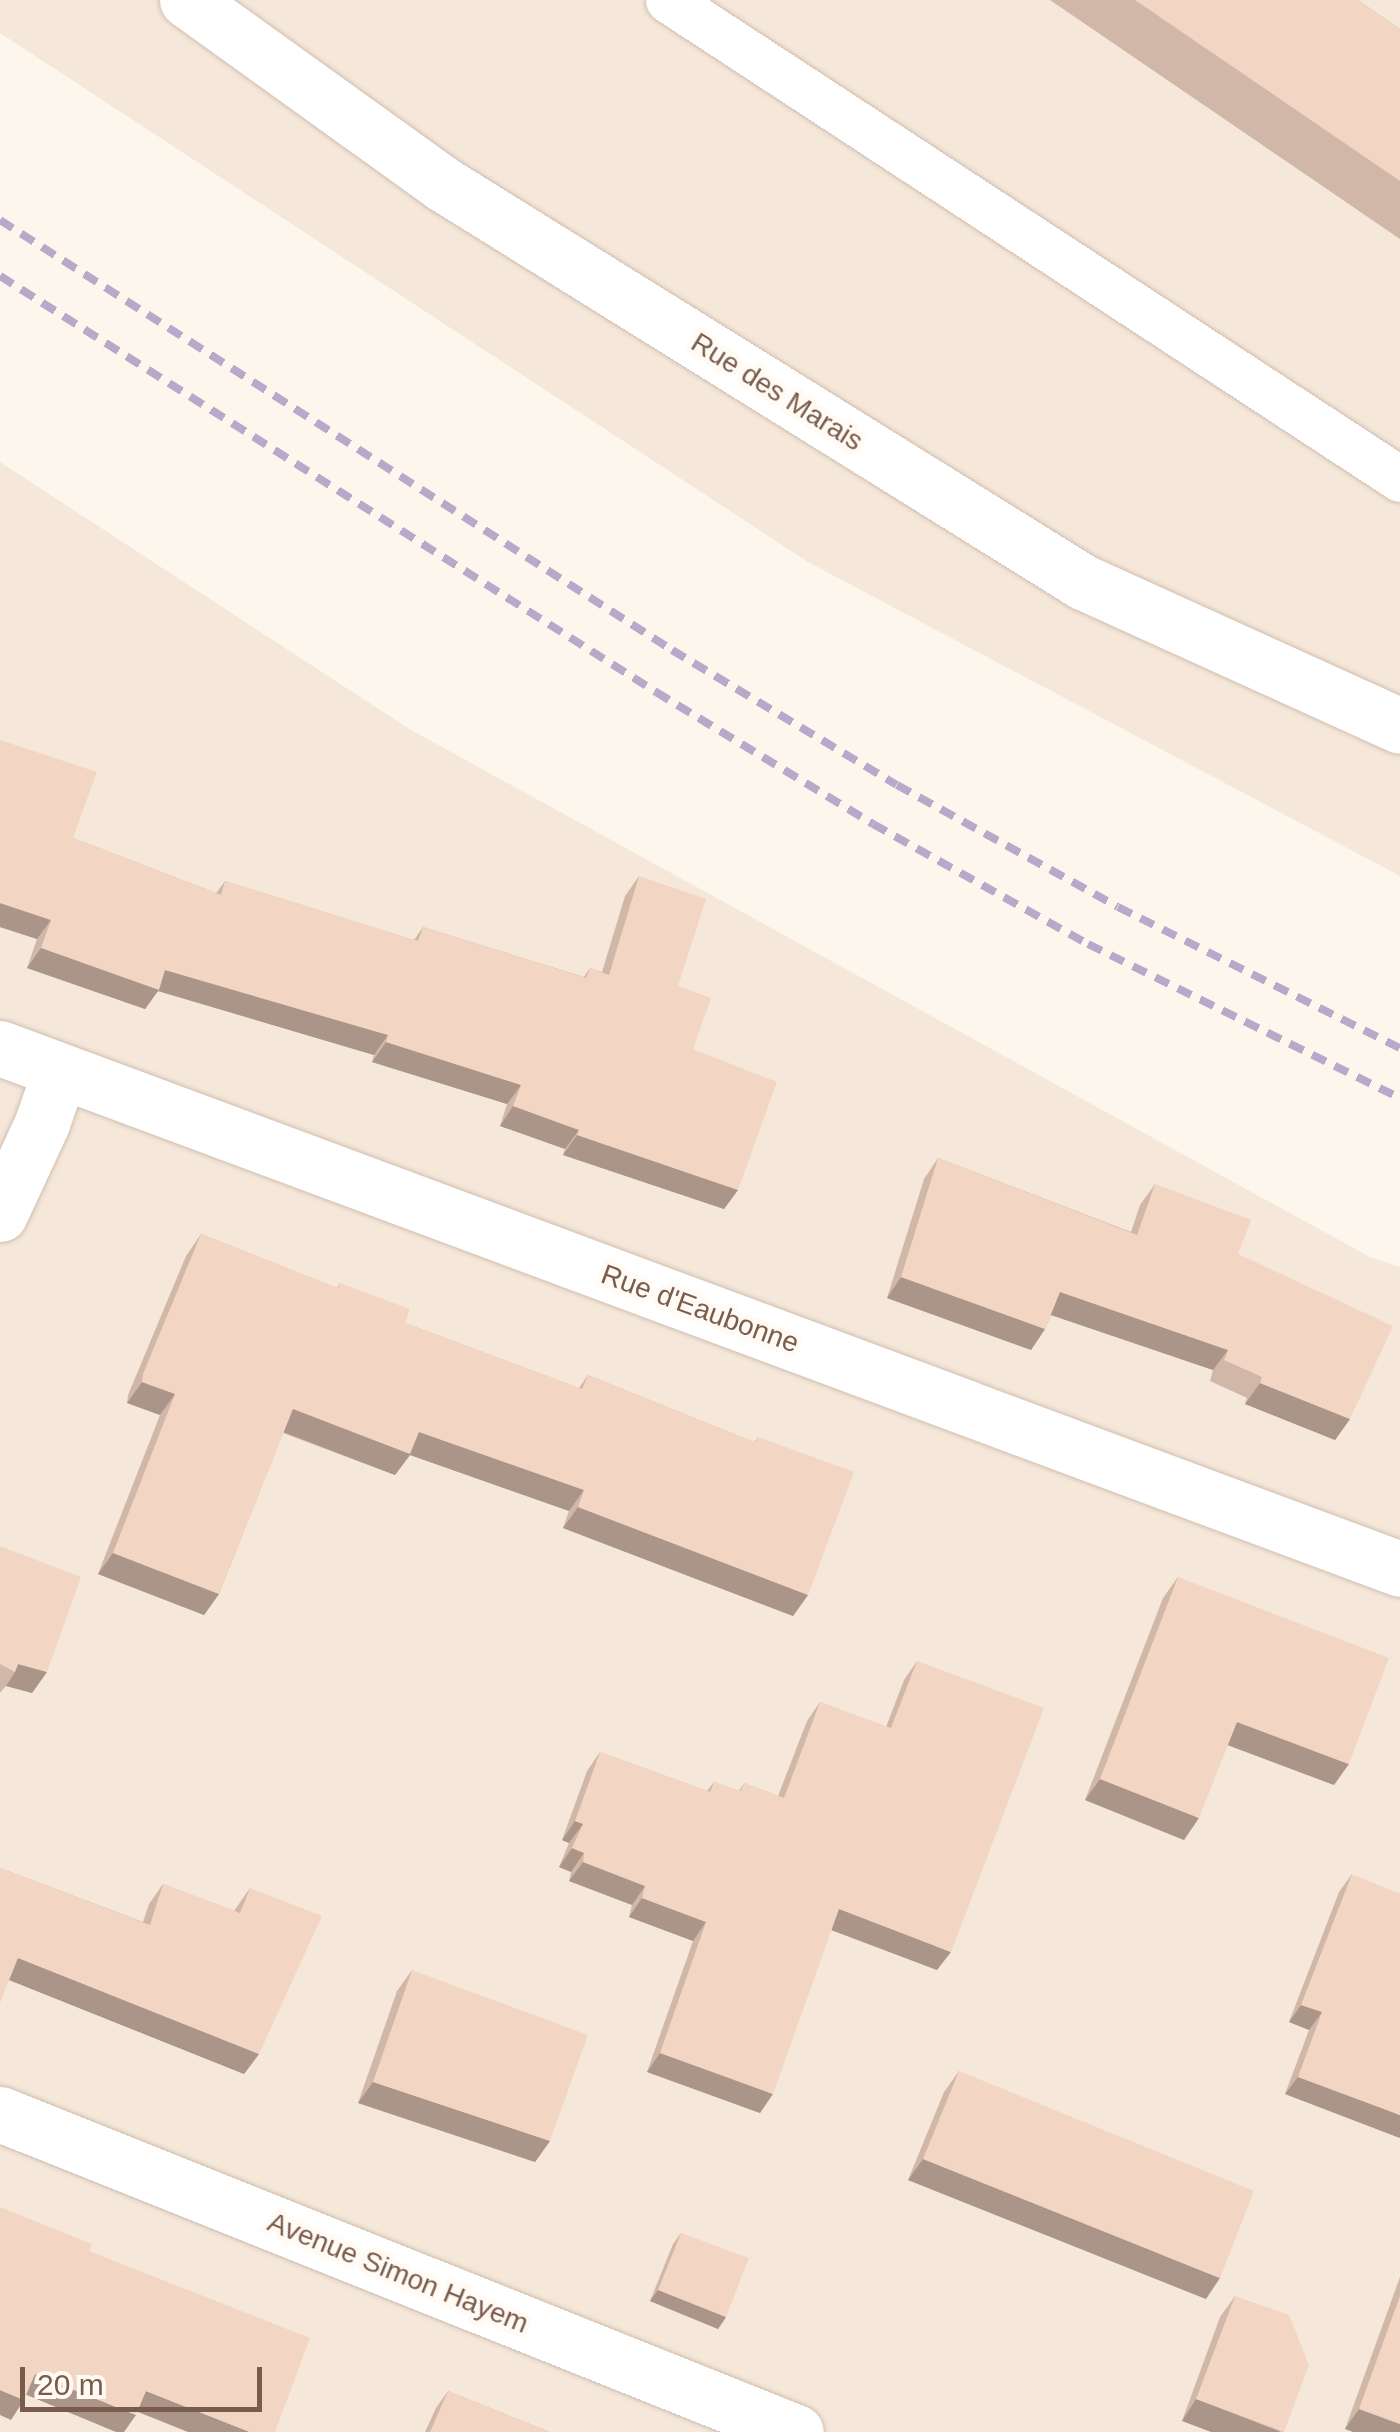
<!DOCTYPE html>
<html>
<head>
<meta charset="utf-8">
<style>
	body { margin:0 }
	#map { position:relative; width:1400px; height:2432px; overflow:hidden; background:#fdf6ec; font-family:Arial,sans-serif }
	div>[style] { position:absolute }
	.residential>* { inset:0; background:#f5e8da }
	.roads { filter:drop-shadow(0 0 2px #d1beb0) drop-shadow(0 0 2px #d1beb0) }
	.service>* { height:45px; margin:-22.5px; padding:0 22.5px; transform-origin:22.5px; border-radius:22.5px; background:#fff }
	.minor>* { height:55px; margin:-27.5px; padding:0 27.5px; transform-origin:27.5px; border-radius:27.5px; background:#fff }
	.rail>* { height:8px; margin-top:-4px; transform-origin:0; background:repeating-linear-gradient(90deg,#b9a8c9 0 15px,transparent 0 25px) }
	.wall>* { inset:0; background:#d1b7a8 }
	.shaded-wall>* { inset:0; background:#aa9588 }
	.building>* { inset:0; background:#f3d5c3 }
	span { translate:-50% -50%; white-space:nowrap; text-align:center; line-height:1.15; -webkit-text-stroke:10px #fffaf3; paint-order:stroke }
	.street-label { font-size:28px; color:#7a5c4d }
	.scale { position:absolute; left:20px; top:2367px; width:242px; height:45px; box-sizing:border-box; border:5px solid #7a5c4d; border-top:0; padding-left:12px; font-size:30px; line-height:35px; white-space:nowrap; color:#7a5c4d; -webkit-text-stroke:8px #fffaf3; paint-order:stroke }
</style>
</head>
<body>
<div id="map">
	<div class="residential">
		<i style="clip-path:polygon(0 0,1400px 0,1400px 876px,808px 562px,0 33px)"></i>
		<i style="clip-path:polygon(0 462px,411px 730px,1370px 1257px,1400px 1267px,1400px 2432px,0 2432px)"></i>
	</div>
	<div class="roads">
		<div class="service">
			<i style="left:668px;top:0;width:875px;rotate:33.2deg"></i>
		</div>
		<div class="minor">
			<i style="left:187px;top:0;width:315px;rotate:35.7deg"></i>
			<i style="left:443px;top:184px;width:754px;rotate:31.88deg"></i>
			<i style="left:1083px;top:582px;width:348px;rotate:24.4deg"></i>
			<i style="left:0;top:1048px;width:1494px;rotate:20.41deg"></i>
			<i style="left:0;top:1214px;width:100px;rotate:-65.2deg"></i>
			<i style="left:42px;top:1123px;width:55px;rotate:-70.9deg"></i>
			<i style="left:0;top:2114px;width:857px;rotate:21.78deg"></i>
		</div>
	</div>
	<div class="rail">
		<i style="left:0;top:220px;width:798px;rotate:32.61deg"></i>
		<i style="left:672px;top:650px;width:262px;rotate:31deg"></i>
		<i style="left:897px;top:785px;width:252px;rotate:28.9deg"></i>
		<i style="left:1118px;top:907px;width:315px;rotate:26.6deg"></i>
		<i style="left:0;top:276px;width:777px;rotate:32.38deg"></i>
		<i style="left:656px;top:692px;width:254px;rotate:31.3deg"></i>
		<i style="left:873px;top:824px;width:246px;rotate:29.2deg"></i>
		<i style="left:1088px;top:944px;width:348px;rotate:26.3deg"></i>
	</div>
	<div class="wall">
		<i style="clip-path:polygon(1050px 0,1358px 0,1400px 29px,1400px 239px)"></i>
		<i style="clip-path:polygon(0 740px,73px 838px,216px 893px,225px 881px,414px 940px,423px 927px,584px 977px,590px 968px,602px 972px,625px 896px,639px 876px,678px 986px,693px 1049px,738px 1190px,724px 1209px,563px 1155px,565px 1149px,500px 1126px,507px 1104px,372px 1062px,374px 1055px,158px 991px,145px 1009px,27px 968px,37px 939px,0 927px)"></i>
		<i style="clip-path:polygon(938px 1158px,1131px 1232px,1140px 1205px,1155px 1184px,1238px 1254px,1350px 1419px,1335px 1440px,1245px 1404px,1247px 1398px,1210px 1381px,1213px 1370px,1051px 1315px,1045px 1329px,1031px 1350px,887px 1298px,924px 1179px)"></i>
		<i style="clip-path:polygon(201px 1234px,337px 1288px,340px 1283px,405px 1323px,579px 1388px,588px 1375px,754px 1442px,758px 1437px,808px 1595px,793px 1616px,563px 1528px,569px 1511px,410px 1455px,395px 1475px,283px 1433px,219px 1594px,204px 1615px,98px 1574px,160px 1415px,127px 1403px,128px 1395px,186px 1256px)"></i>
		<i style="clip-path:polygon(0 1546px,47px 1672px,32px 1693px,6px 1686px,0 1693px)"></i>
		<i style="clip-path:polygon(1178px 1577px,1334px 1785px,1228px 1745px,1184px 1840px,1085px 1800px,1163px 1598px)"></i>
		<i style="clip-path:polygon(917px 1661px,937px 1970px,831px 1930px,760px 2113px,647px 2072px,693px 1941px,629px 1917px,632px 1905px,569px 1881px,571px 1872px,559px 1867px,569px 1843px,562px 1840px,587px 1771px,600px 1752px,707px 1791px,714px 1782px,739px 1791px,744px 1783px,778px 1796px,807px 1721px,820px 1702px,886px 1727px,904px 1680px)"></i>
		<i style="clip-path:polygon(0 1868px,143px 1922px,149px 1904px,163px 1884px,234px 1911px,250px 1888px,259px 2054px,244px 2074px,9px 1980px)"></i>
		<i style="clip-path:polygon(1352px 1874px,1400px 2138px,1285px 2094px,1309px 2030px,1289px 2022px,1339px 1892px)"></i>
		<i style="clip-path:polygon(412px 1970px,550px 2141px,535px 2162px,358px 2103px,397px 1991px)"></i>
		<i style="clip-path:polygon(959px 2071px,1206px 2299px,908px 2180px,944px 2092px)"></i>
		<i style="clip-path:polygon(681px 2233px,726px 2317px,718px 2329px,650px 2301px,673px 2244px)"></i>
		<i style="clip-path:polygon(1400px 2277px,1400px 2432px,1345px 2429px)"></i>
		<i style="clip-path:polygon(1235px 2296px,1284px 2432px,1182px 2421px,1220px 2317px)"></i>
		<i style="clip-path:polygon(448px 2391px,550px 2432px,425px 2432px,436px 2408px)"></i>
	</div>
	<div class="shaded-wall">
		<i style="clip-path:polygon(0 903px,51px 920px,37px 939px,0 927px)"></i>
		<i style="clip-path:polygon(41px 948px,165px 970px,388px 1035px,374px 1055px,158px 991px,145px 1009px,27px 968px)"></i>
		<i style="clip-path:polygon(386px 1042px,521px 1085px,507px 1104px,372px 1062px)"></i>
		<i style="clip-path:polygon(513px 1106px,579px 1130px,565px 1149px,500px 1126px)"></i>
		<i style="clip-path:polygon(577px 1135px,738px 1190px,724px 1209px,563px 1155px)"></i>
		<i style="clip-path:polygon(901px 1277px,1045px 1329px,1031px 1350px,887px 1298px)"></i>
		<i style="clip-path:polygon(1060px 1292px,1228px 1350px,1213px 1370px,1045px 1313px)"></i>
		<i style="clip-path:polygon(142px 1382px,175px 1394px,160px 1415px,127px 1403px)"></i>
		<i style="clip-path:polygon(1260px 1383px,1350px 1419px,1335px 1440px,1245px 1404px)"></i>
		<i style="clip-path:polygon(293px 1409px,419px 1432px,584px 1490px,569px 1511px,410px 1455px,395px 1475px,278px 1430px)"></i>
		<i style="clip-path:polygon(578px 1507px,808px 1595px,793px 1616px,563px 1528px)"></i>
		<i style="clip-path:polygon(113px 1553px,219px 1594px,204px 1615px,98px 1574px)"></i>
		<i style="clip-path:polygon(18px 1664px,47px 1672px,32px 1693px,6px 1686px,15px 1672px)"></i>
		<i style="clip-path:polygon(1237px 1722px,1349px 1764px,1334px 1785px,1222px 1743px)"></i>
		<i style="clip-path:polygon(1100px 1779px,1199px 1818px,1184px 1840px,1085px 1800px)"></i>
		<i style="clip-path:polygon(575px 1821px,583px 1824px,569px 1843px,562px 1840px)"></i>
		<i style="clip-path:polygon(572px 1848px,584px 1853px,571px 1872px,559px 1867px)"></i>
		<i style="clip-path:polygon(583px 1862px,645px 1886px,632px 1905px,569px 1881px)"></i>
		<i style="clip-path:polygon(642px 1898px,706px 1922px,693px 1941px,629px 1917px)"></i>
		<i style="clip-path:polygon(839px 1909px,951px 1952px,937px 1970px,826px 1928px)"></i>
		<i style="clip-path:polygon(18px 1958px,259px 2054px,244px 2074px,4px 1978px)"></i>
		<i style="clip-path:polygon(1301px 2005px,1322px 2012px,1309px 2030px,1289px 2022px)"></i>
		<i style="clip-path:polygon(660px 2053px,773px 2094px,760px 2113px,647px 2072px)"></i>
		<i style="clip-path:polygon(1298px 2077px,1400px 2115px,1400px 2138px,1285px 2094px)"></i>
		<i style="clip-path:polygon(373px 2082px,550px 2141px,535px 2162px,358px 2103px)"></i>
		<i style="clip-path:polygon(923px 2159px,1220px 2278px,1206px 2299px,908px 2180px)"></i>
		<i style="clip-path:polygon(658px 2290px,726px 2317px,718px 2329px,650px 2301px)"></i>
		<i style="clip-path:polygon(35px 2374px,136px 2415px,124px 2432px,116px 2432px,22px 2393px)"></i>
		<i style="clip-path:polygon(0 2390px,24px 2400px,11px 2420px,0 2415px)"></i>
		<i style="clip-path:polygon(146px 2391px,250px 2432px,188px 2432px,133px 2410px)"></i>
		<i style="clip-path:polygon(1196px 2399px,1281px 2432px,1211px 2432px,1182px 2421px)"></i>
		<i style="clip-path:polygon(1359px 2409px,1400px 2424px,1400px 2432px,1353px 2432px,1345px 2429px)"></i>
	</div>
	<div class="building">
		<i style="clip-path:polygon(1135px 0,1358px 0,1400px 29px,1400px 181px)"></i>
		<i style="clip-path:polygon(0 740px,97px 772px,73px 838px,221px 895px,225px 881px,418px 941px,423px 927px,586px 978px,590px 968px,609px 975px,639px 876px,706px 899px,678px 986px,711px 998px,693px 1049px,777px 1082px,738px 1190px,577px 1135px,579px 1130px,513px 1106px,521px 1085px,386px 1042px,388px 1035px,165px 970px,159px 990px,41px 948px,51px 920px,0 903px)"></i>
		<i style="clip-path:polygon(938px 1158px,1137px 1235px,1155px 1184px,1251px 1220px,1238px 1254px,1393px 1326px,1350px 1419px,1260px 1383px,1262px 1377px,1224px 1360px,1228px 1350px,1060px 1292px,1045px 1329px,901px 1277px)"></i>
		<i style="clip-path:polygon(201px 1234px,338px 1288px,340px 1283px,410px 1309px,405px 1323px,582px 1389px,588px 1375px,755px 1442px,758px 1437px,854px 1472px,808px 1595px,578px 1507px,584px 1490px,419px 1432px,410px 1454px,293px 1409px,219px 1594px,113px 1553px,175px 1394px,142px 1382px,143px 1374px)"></i>
		<i style="clip-path:polygon(0 1546px,81px 1577px,47px 1672px,18px 1664px,15px 1672px,0 1664px)"></i>
		<i style="clip-path:polygon(1178px 1577px,1389px 1658px,1349px 1764px,1237px 1722px,1199px 1818px,1100px 1779px)"></i>
		<i style="clip-path:polygon(917px 1661px,1044px 1708px,951px 1952px,839px 1909px,773px 2094px,660px 2053px,706px 1922px,642px 1898px,645px 1886px,583px 1862px,584px 1853px,572px 1848px,583px 1824px,575px 1821px,600px 1752px,710px 1792px,714px 1782px,741px 1791px,744px 1783px,784px 1798px,820px 1702px,891px 1728px)"></i>
		<i style="clip-path:polygon(0 1868px,150px 1925px,163px 1884px,240px 1913px,250px 1888px,322px 1916px,259px 2054px,18px 1958px,0 2003px)"></i>
		<i style="clip-path:polygon(1352px 1874px,1400px 1894px,1400px 2115px,1298px 2077px,1322px 2012px,1301px 2005px)"></i>
		<i style="clip-path:polygon(412px 1970px,588px 2035px,550px 2141px,373px 2082px)"></i>
		<i style="clip-path:polygon(959px 2071px,1254px 2191px,1220px 2278px,923px 2159px)"></i>
		<i style="clip-path:polygon(0 2207px,92px 2244px,89px 2251px,310px 2338px,275px 2432px,250px 2432px,146px 2391px,136px 2415px,35px 2374px,24px 2400px,0 2390px)"></i>
		<i style="clip-path:polygon(681px 2233px,749px 2258px,726px 2317px,658px 2290px)"></i>
		<i style="clip-path:polygon(1235px 2296px,1289px 2315px,1309px 2365px,1284px 2432px,1196px 2399px)"></i>
		<i style="clip-path:polygon(1400px 2296px,1400px 2424px,1359px 2409px)"></i>
		<i style="clip-path:polygon(448px 2391px,550px 2432px,430px 2432px)"></i>
	</div>
	<div class="street-label">
		<span style="left:777px;top:392px;rotate:32deg">Rue des Marais</span>
		<span style="left:700px;top:1309px;rotate:20deg">Rue d'Eaubonne</span>
		<span style="left:398px;top:2273px;rotate:22deg">Avenue Simon Hayem</span>
	</div>
	<div class="scale">20 m</div>
</div>
</body>
</html>
